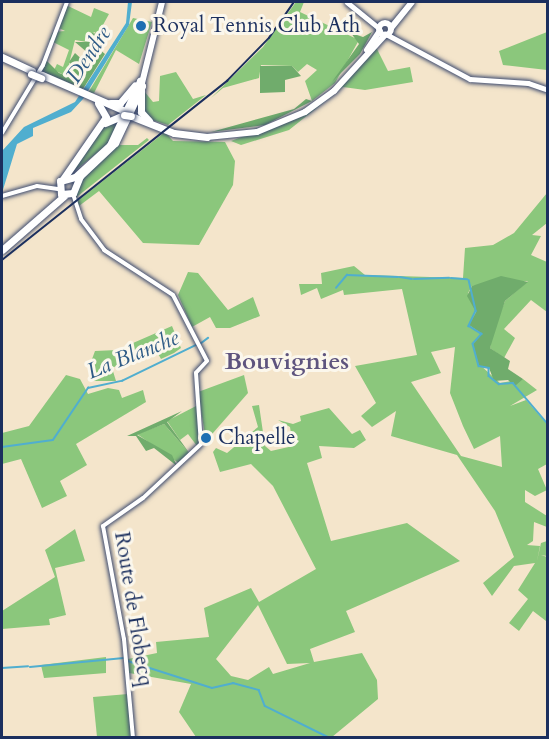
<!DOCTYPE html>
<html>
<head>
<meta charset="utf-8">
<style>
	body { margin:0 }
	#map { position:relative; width:549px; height:739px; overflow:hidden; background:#f4e5cb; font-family:Cardo,serif }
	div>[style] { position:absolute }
	.green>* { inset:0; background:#8bc77c }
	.forest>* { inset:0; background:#70ac6c }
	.water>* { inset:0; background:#50aecf }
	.stream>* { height:1.5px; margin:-0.75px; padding:0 0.75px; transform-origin:0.75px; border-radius:0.75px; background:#50aecf }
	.roads { filter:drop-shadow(0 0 2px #3c4a6e) drop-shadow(0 0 2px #3c4a6e) }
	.tertiary>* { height:4px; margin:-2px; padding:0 2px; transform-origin:2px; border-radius:2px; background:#fff }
	.secondary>* { height:4.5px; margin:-2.25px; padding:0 2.25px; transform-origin:2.25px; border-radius:2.25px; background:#fff }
	.primary>* { height:6px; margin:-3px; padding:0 3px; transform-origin:3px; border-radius:3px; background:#fff }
	.primary>.ring { margin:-3px; padding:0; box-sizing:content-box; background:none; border:6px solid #fff; border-radius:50% }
	.trunk>* { height:7px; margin:-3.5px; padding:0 3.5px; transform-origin:3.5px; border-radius:3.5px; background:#fff }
	.rail>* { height:1.5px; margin:-0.75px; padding:0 0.75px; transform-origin:0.75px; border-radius:0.75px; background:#1b2f5e }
	.bridges { filter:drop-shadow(0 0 2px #3c4a6e) drop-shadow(0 0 2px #3c4a6e) }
	.trunk-bridge>* { height:7px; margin:-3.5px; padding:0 3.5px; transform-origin:3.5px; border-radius:3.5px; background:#fff }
	.dots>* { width:16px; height:16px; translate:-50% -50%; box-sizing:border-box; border:3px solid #fbf7ec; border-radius:50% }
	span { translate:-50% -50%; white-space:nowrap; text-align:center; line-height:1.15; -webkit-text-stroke:6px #fbf7ec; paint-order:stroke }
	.poi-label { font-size:21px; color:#1b2f5e }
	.left { translate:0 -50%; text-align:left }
	.street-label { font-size:21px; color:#1b2f5e }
	.water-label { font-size:22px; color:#2e5b86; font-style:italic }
	.quarter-label { font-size:24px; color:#5e547e; font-weight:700 }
	.frame { position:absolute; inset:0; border:3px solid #1b2f5e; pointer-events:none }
</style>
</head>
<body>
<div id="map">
	<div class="green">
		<i style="clip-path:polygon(296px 2px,304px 2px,300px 12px,359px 40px,335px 83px,312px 101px,305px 81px,317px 70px,307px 64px,298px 72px,292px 66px,261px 65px,259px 78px,223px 88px,211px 98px,263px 47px)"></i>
		<i style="clip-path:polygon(66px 5px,91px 17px,94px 8px,109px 14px,98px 34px,94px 32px,87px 42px,75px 40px,69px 64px,80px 75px,78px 82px,54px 70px,57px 64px,63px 67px,69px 50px,49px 40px,53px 32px,65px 31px,59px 28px)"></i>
		<i style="clip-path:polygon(133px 18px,152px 22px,139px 64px,116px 50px,94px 93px,88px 93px)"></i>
		<i style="clip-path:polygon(547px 32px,547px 70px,503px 65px,499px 51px)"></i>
		<i style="clip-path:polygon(376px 47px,388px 71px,410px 67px,413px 82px,365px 90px,343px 87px,289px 130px,241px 145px,231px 141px,312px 110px)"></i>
		<i style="clip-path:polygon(176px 72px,193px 99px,206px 95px,168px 125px,149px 119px,142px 111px,144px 91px,153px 102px,159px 101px,160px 76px)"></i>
		<i style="clip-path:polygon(123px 116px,106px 146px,69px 175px,110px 119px)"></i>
		<i style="clip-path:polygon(165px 132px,173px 141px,225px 142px,235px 161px,233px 185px,199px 245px,143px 243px,99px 191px,79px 206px,75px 203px)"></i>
		<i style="clip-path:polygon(147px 138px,149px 140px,74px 199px,79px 179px,116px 145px,138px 145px)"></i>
		<i style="clip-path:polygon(evenodd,547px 193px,547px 223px,532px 235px,541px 236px,531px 255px,547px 262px,547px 312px,531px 300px,504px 329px,515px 338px,504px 358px,490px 348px,493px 331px,505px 301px,528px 281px,472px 286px,468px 293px,476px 311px,469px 325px,482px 334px,479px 364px,500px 383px,523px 379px,537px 390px,510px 406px,526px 400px,547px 424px,547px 464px,538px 469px,547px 490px,535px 496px,525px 490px,525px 502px,547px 516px,547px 527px,534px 522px,533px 541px,527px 545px,540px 546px,537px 561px,541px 543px,547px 541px,547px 556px,541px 555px,547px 557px,547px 630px,546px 621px,533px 611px,519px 631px,509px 623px,528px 599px,518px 590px,535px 563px,514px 566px,492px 596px,483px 583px,514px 557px,495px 511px,457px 455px,391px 436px,396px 411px,372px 427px,361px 416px,376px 403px,355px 366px,417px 355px,402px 289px,344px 295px,343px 290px,321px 299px,317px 288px,301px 295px,299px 284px,322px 284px,321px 273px,354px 266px,365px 275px,463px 278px,465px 248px,493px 245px,514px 233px,547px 193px,455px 347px,450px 393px,463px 426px,474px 449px,500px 436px,502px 467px,461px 456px,411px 382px,441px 373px,431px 352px,455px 347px)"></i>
		<i style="clip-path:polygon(188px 272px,198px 273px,228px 310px,253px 297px,260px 316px,230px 328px,216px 328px,210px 317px,192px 327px,178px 295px)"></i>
		<i style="clip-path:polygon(172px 326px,181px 348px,174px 353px,161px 359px,156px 350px,142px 354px,112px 368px,116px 381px,90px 381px,96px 371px,88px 370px,95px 351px,117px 350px)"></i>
		<i style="clip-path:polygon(66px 375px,80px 379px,88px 394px,108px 388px,119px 390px,122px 398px,143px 390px,146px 402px,76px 444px,87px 465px,60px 481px,67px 496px,42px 508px,21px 459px,2px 464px,2px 433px,29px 426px)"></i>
		<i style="clip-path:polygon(244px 375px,248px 393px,206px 441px,198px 392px)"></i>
		<i style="clip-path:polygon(198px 405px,201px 440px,197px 446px,188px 434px,180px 440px,167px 421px)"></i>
		<i style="clip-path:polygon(evenodd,259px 405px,265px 446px,271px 451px,293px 446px,290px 427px,278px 420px,293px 424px,301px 421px,300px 416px,329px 408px,352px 434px,360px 430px,366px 440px,354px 448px,319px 446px,322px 458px,307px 463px,331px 541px,407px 523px,460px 561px,346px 611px,355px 632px,310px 649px,314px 662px,362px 653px,377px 680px,378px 699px,332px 737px,196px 737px,179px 712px,191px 684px,129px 673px,128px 659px,157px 653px,156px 642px,209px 637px,204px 608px,251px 588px,259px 602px,316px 569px,273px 486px,251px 464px,220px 472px,213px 452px,216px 448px,227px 453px,258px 427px,252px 406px,259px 405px,258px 605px,287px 664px,310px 663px,273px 674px,269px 667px,248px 680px,231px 676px,216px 659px,258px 605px)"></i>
		<i style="clip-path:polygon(164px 424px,190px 454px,180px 464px,137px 434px)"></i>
		<i style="clip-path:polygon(75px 529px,85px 561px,55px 568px,66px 615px,49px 619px,50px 625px,2px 629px,2px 611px,55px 577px,45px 550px)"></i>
		<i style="clip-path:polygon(106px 657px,106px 673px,44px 678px,41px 665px)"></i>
		<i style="clip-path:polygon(128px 694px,131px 737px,97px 737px,93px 697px)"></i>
	</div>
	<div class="forest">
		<i style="clip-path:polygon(372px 32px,360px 54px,332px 82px,359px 44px,351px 33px,363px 37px)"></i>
		<i style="clip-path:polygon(92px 33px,98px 34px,94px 45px,105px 54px,83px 89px,41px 71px,46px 60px,59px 73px,80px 81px,69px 62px,75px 53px,87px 64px,95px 59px,75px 42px,87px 42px)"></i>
		<i style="clip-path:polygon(260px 66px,292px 66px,301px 76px,285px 80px,285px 92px,260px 93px)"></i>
		<i style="clip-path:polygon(306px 99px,312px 101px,265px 125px,211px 132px,294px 109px)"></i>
		<i style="clip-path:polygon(501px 276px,528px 282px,505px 301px,490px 348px,510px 361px,508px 369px,523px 379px,515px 386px,508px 380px,494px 381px,489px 368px,479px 366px,473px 344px,482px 334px,469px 325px,476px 312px,467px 296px,472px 286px)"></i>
		<i style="clip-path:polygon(182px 411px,167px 422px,190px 454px,164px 424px,137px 435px,172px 455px,177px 466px,154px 448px,146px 451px,136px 436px,127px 436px)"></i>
	</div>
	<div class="water">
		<i style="clip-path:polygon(128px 2px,132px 2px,129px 25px,83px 99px,71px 112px,33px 128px,33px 136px,17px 144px,2px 193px,2px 151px,24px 127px,75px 102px,126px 23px)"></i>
	</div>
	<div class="stream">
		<i style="left:400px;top:277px;width:12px;rotate:9deg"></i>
		<i style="left:451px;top:278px;width:16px;rotate:4deg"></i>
		<i style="left:414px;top:279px;width:35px;rotate:-2deg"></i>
		<i style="left:469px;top:280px;width:32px;rotate:77deg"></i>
		<i style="left:476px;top:311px;width:17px;rotate:115deg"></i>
		<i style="left:469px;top:326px;width:15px;rotate:32deg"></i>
		<i style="left:482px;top:334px;width:13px;rotate:132deg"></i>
		<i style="left:473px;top:344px;width:23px;rotate:75deg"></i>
		<i style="left:479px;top:366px;width:10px;rotate:11deg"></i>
		<i style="left:489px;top:368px;width:8px;rotate:90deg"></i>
		<i style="left:489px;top:376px;width:13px;rotate:39deg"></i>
		<i style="left:499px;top:384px;width:14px;rotate:-4deg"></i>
		<i style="left:513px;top:383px;width:54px;rotate:49.5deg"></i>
		<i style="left:336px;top:288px;width:17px;rotate:-50deg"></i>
		<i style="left:347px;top:275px;width:51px;rotate:2.2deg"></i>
		<i style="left:200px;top:344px;width:10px;rotate:-37deg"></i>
		<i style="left:2px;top:447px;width:51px;rotate:-7.8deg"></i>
		<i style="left:53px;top:440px;width:63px;rotate:-56.1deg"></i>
		<i style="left:88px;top:388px;width:35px;rotate:-12deg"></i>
		<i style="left:122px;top:381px;width:82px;rotate:-25.9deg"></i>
		<i style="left:128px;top:661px;width:88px;rotate:17.8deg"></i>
		<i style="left:212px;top:688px;width:22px;rotate:-13deg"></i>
		<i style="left:233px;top:683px;width:27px;rotate:15deg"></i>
		<i style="left:259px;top:690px;width:17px;rotate:69deg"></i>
		<i style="left:265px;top:706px;width:72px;rotate:26.2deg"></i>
		<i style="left:30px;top:667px;width:94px;rotate:-5.5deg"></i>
		<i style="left:2px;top:668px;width:26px;rotate:-4deg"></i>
	</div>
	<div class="roads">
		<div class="tertiary">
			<i style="left:2px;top:133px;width:79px;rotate:-58.9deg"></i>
			<i style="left:43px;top:65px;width:67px;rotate:-69.1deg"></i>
			<i style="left:73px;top:194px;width:26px;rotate:72deg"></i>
			<i style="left:81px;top:219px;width:39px;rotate:53deg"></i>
			<i style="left:104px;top:250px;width:82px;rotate:33.1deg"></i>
			<i style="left:173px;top:295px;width:74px;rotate:62.7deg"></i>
			<i style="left:207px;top:361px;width:16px;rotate:133deg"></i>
			<i style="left:196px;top:373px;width:71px;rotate:86deg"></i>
			<i style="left:201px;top:444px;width:79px;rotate:137deg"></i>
			<i style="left:143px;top:498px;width:49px;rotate:145deg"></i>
			<i style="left:103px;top:526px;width:115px;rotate:79.5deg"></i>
			<i style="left:124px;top:639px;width:99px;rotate:84.8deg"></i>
			<i style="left:2px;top:196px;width:36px;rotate:-16deg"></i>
			<i style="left:37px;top:186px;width:21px;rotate:8deg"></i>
		</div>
		<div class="secondary">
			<i style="left:347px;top:2px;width:41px;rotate:39.1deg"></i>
			<i style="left:388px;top:35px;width:93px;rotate:28.2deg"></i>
			<i style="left:470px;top:79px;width:58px;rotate:3.9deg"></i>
			<i style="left:528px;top:83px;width:21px;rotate:19deg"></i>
		</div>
		<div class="primary">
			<i class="ring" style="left:379px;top:23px;width:6px;height:6px"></i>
			<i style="left:391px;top:28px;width:33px;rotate:-51deg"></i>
			<i style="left:367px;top:50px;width:23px;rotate:-56deg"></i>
			<i style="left:142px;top:83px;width:83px;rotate:-76.1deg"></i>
			<i style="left:207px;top:137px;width:50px;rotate:-5.7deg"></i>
			<i style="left:257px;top:132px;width:52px;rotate:-22.6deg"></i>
			<i style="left:305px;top:112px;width:36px;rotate:-36deg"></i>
			<i style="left:334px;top:91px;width:76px;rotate:-47.7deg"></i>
		</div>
		<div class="trunk">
			<i style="left:2px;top:57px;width:33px;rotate:25deg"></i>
			<i style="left:42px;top:75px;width:90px;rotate:23.4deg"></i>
			<i style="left:140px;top:81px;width:5px;rotate:68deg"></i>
			<i style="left:142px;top:86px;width:63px;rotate:115.3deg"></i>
			<i style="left:115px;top:143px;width:48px;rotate:136.7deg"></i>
			<i style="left:80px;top:176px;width:18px;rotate:112deg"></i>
			<i style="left:73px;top:193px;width:12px;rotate:175deg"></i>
			<i style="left:61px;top:194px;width:13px;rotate:-94deg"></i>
			<i style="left:60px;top:181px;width:16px;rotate:-15deg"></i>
			<i style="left:75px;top:177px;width:47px;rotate:-42.4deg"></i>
			<i style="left:110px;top:145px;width:71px;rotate:-64.9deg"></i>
			<i style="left:141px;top:87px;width:25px;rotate:90deg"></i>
			<i style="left:141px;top:112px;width:12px;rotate:48deg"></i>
			<i style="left:110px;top:103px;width:10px"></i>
			<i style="left:120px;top:103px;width:23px;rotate:-50deg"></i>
			<i style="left:131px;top:116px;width:46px;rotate:21.6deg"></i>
			<i style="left:174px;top:133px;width:33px;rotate:7deg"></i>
			<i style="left:105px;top:123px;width:21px;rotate:-23deg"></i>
			<i style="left:63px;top:179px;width:75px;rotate:-55.3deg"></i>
			<i style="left:106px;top:117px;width:16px;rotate:-120deg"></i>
			<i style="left:2px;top:250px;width:82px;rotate:-41.1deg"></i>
		</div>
	</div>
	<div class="rail">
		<i style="left:2px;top:260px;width:288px;rotate:-38.5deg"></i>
		<i style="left:227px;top:81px;width:60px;rotate:-45.7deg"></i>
		<i style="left:269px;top:38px;width:44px;rotate:-55.2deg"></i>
	</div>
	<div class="bridges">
		<div class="trunk-bridge">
			<i style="left:31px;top:74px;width:11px;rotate:22deg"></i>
			<i style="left:124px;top:115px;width:7px;rotate:8deg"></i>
		</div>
	</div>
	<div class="dots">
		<i style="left:141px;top:26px;background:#1f6fb2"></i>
		<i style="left:206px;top:438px;background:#1f6fb2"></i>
	</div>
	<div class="poi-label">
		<span class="left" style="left:153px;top:26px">Royal Tennis Club Ath</span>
		<span class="left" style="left:218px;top:438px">Chapelle</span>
	</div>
	<div class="street-label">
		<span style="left:133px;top:609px;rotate:81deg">Route de Flobecq</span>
	</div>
	<div class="water-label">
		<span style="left:89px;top:55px;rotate:-57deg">Dendre</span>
		<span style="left:133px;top:355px;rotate:-22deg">La Blanche</span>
	</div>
	<div class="quarter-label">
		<span style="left:287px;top:362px">Bouvignies</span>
	</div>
	<div class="frame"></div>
</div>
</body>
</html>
